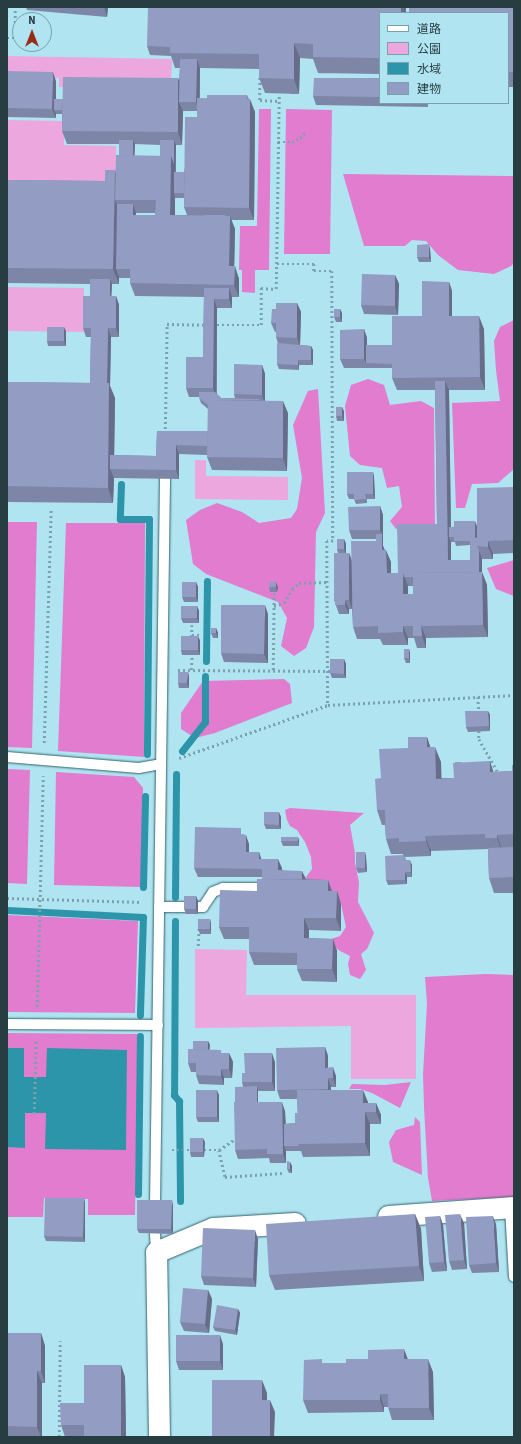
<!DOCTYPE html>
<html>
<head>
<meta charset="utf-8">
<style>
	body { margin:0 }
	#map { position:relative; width:521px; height:1444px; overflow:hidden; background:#b0e4f1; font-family:"Source Sans 3","Noto Sans JP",sans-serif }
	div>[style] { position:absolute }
	.green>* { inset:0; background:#eca8de }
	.forest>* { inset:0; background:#e17ccf }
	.water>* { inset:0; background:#2d95aa }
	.stream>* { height:7px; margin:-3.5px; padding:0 3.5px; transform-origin:3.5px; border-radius:3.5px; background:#2d95aa }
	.path>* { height:2.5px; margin-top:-1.25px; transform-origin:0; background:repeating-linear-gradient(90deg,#7aa2ac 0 2px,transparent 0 5px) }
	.roads { filter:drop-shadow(0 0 1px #30626d) drop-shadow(0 0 1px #30626d) }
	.lane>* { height:10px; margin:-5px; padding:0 5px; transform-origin:5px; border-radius:5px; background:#fff }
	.street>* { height:21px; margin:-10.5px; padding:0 10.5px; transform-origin:10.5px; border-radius:10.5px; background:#fff }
	.wall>* { inset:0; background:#7e86a7 }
	.shaded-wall>* { inset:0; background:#676d88 }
	.building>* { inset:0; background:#939cc2 }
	span { translate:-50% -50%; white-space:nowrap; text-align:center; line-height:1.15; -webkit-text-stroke:3px #b0e4f1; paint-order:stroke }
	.frame { position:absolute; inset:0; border:8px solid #283d42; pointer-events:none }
	.legend { position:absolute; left:379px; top:12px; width:130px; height:92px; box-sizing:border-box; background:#b0e4f1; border:1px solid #7aa1ab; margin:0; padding:5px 7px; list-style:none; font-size:12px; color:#283d42 }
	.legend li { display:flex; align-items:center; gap:8px; height:20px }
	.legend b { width:20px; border:1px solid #7aa1ab }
	.north { position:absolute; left:12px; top:12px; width:40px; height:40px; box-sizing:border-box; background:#b0e4f1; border:1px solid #7aa1ab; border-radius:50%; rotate:0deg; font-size:11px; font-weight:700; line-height:16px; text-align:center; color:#283d42 }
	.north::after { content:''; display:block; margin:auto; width:14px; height:18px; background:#962e16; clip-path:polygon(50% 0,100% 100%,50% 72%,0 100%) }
</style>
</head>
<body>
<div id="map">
	<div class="green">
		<i style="clip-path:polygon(7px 56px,172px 59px,171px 88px,59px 87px,59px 78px,7px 77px)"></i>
		<i style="clip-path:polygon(7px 120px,64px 121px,64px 145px,116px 146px,116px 180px,107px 191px,7px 190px)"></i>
		<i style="clip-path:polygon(7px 287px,84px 288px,84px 332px,7px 331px)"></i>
		<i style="clip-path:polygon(195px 460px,206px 460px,206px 476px,288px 477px,288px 500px,195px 499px)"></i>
		<i style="clip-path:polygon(195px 949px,247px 950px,246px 995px,416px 995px,416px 1079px,351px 1079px,351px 1026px,195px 1028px)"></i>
	</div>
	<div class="forest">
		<i style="clip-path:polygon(259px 109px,271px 109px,269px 270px,255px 270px,255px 293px,242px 292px,242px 270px,239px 270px,240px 226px,257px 226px)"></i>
		<i style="clip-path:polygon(286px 109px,332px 110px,330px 254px,284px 254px)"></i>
		<i style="clip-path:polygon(343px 174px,514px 176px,514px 263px,511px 266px,494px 274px,458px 270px,438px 255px,426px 241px,412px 240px,405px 246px,364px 246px)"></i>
		<i style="clip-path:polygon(514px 320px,514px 469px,498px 483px,472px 484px,465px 508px,456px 508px,452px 403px,500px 401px,496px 370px,494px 341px,500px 327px)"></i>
		<i style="clip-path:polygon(368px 379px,384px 385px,390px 405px,421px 401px,434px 408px,435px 528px,414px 527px,396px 529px,390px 521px,402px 507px,399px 486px,387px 488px,382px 468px,360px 465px,350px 456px,345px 406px,351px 385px)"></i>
		<i style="clip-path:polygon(318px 389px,325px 513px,316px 532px,314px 627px,306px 648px,294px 656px,281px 646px,287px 618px,278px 602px,206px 574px,193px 564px,186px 520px,200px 510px,217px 503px,242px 512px,259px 523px,291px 518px,297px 509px,302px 478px,293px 425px,308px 391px)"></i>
		<i style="clip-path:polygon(7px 522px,37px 522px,32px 748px,7px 747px)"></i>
		<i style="clip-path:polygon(66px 523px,145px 523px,144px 757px,58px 751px)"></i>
		<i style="clip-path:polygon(514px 560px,514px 596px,496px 589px,487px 568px)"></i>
		<i style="clip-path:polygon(284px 679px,290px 684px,292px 703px,215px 733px,195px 738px,181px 729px,181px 713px,203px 681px)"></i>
		<i style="clip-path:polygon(7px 769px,30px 770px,27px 884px,7px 883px)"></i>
		<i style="clip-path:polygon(56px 772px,134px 777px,143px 788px,141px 887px,54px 885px)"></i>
		<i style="clip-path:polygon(290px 808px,364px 813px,350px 825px,355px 853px,355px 863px,359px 882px,358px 902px,374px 933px,367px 949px,361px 954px,366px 970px,360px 979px,350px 975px,348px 964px,350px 956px,340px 951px,332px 945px,331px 939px,340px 936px,346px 927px,341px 904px,332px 896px,308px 886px,306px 877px,312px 869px,311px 857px,305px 842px,297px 830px,290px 826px,287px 820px,285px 810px)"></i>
		<i style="clip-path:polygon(7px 915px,138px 921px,135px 1013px,7px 1012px)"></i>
		<i style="clip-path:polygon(485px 974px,514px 975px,514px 1197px,432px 1201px,428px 1178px,424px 1107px,423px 1074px,427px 1004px,425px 977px)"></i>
		<i style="clip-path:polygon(7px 1033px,138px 1034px,135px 1215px,88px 1215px,88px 1199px,44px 1198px,43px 1217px,7px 1217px)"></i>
		<i style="clip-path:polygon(411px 1082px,400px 1108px,372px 1093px,360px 1089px,349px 1089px,352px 1084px,385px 1085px)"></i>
		<i style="clip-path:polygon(415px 1117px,420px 1122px,422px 1175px,393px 1162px,389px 1142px,396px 1130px,414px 1125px)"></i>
	</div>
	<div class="water">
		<i style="clip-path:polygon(7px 1048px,24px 1048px,24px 1077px,46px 1077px,47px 1048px,127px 1050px,126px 1150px,45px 1149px,46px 1113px,25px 1113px,25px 1148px,7px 1147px)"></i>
	</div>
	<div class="stream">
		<i style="left:121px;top:484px;width:35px;rotate:92deg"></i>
		<i style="left:120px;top:519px;width:29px"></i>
		<i style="left:149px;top:519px;width:235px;rotate:90.5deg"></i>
		<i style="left:206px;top:661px;width:80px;rotate:-89.3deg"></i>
		<i style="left:182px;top:751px;width:37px;rotate:-52deg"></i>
		<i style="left:205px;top:722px;width:46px;rotate:-90deg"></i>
		<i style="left:143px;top:887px;width:91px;rotate:-88.7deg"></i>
		<i style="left:175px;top:897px;width:123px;rotate:-89.5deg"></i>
		<i style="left:7px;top:910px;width:136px;rotate:2.9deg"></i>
		<i style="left:143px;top:917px;width:98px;rotate:91.8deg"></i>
		<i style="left:175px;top:921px;width:174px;rotate:90.3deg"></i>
		<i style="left:174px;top:1095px;width:8px;rotate:50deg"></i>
		<i style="left:179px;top:1101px;width:100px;rotate:89.4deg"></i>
		<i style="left:138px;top:1194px;width:158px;rotate:-89.3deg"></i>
	</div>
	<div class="path">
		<i style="left:7px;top:38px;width:8px"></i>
		<i style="left:15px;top:38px;width:31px;rotate:-90deg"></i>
		<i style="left:260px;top:78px;width:22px;rotate:90deg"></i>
		<i style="left:260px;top:100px;width:19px;rotate:3deg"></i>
		<i style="left:278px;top:142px;width:14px"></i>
		<i style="left:292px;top:142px;width:9px;rotate:-27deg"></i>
		<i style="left:300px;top:138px;width:9px;rotate:-49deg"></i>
		<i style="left:277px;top:264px;width:37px"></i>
		<i style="left:314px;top:264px;width:7px;rotate:90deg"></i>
		<i style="left:314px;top:271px;width:18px"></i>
		<i style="left:332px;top:271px;width:270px;rotate:89.8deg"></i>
		<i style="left:333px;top:541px;width:6px;rotate:180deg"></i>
		<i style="left:327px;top:541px;width:164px;rotate:89.7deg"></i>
		<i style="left:217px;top:325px;width:44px"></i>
		<i style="left:261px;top:325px;width:37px;rotate:-90deg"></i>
		<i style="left:261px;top:288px;width:15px;rotate:4deg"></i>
		<i style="left:276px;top:289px;width:195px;rotate:-89.1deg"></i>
		<i style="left:165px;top:434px;width:110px;rotate:-89deg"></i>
		<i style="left:167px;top:324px;width:39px;rotate:1deg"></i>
		<i style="left:274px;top:606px;width:10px;rotate:-17deg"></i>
		<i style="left:284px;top:603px;width:16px;rotate:-60deg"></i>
		<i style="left:292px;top:589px;width:9px;rotate:-41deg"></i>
		<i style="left:299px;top:583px;width:28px;rotate:-2deg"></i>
		<i style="left:192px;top:625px;width:14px;rotate:90deg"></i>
		<i style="left:192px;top:635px;width:9px"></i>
		<i style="left:178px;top:670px;width:154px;rotate:0.4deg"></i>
		<i style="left:191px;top:670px;width:15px;rotate:-86deg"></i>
		<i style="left:273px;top:670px;width:77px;rotate:-89.3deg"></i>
		<i style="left:478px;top:697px;width:16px;rotate:86deg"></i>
		<i style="left:479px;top:731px;width:8px;rotate:90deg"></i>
		<i style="left:479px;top:739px;width:40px;rotate:60.3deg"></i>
		<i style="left:44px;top:743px;width:235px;rotate:-88.3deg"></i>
		<i style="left:179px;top:758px;width:158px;rotate:-19.6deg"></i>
		<i style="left:328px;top:705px;width:186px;rotate:-3.1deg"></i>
		<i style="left:7px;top:898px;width:135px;rotate:1.7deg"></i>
		<i style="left:198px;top:946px;width:18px;rotate:-87deg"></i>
		<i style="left:37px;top:1007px;width:231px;rotate:-88.5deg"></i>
		<i style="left:34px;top:1114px;width:73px;rotate:-88.4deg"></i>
		<i style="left:172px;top:1150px;width:20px"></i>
		<i style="left:204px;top:1150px;width:15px"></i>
		<i style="left:219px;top:1150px;width:21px;rotate:-35deg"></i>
		<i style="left:219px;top:1150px;width:28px;rotate:77deg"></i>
		<i style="left:225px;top:1177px;width:57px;rotate:-4deg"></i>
		<i style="left:59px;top:1437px;width:96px;rotate:-89.4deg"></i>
	</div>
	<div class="roads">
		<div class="lane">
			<i style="left:7px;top:757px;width:132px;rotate:4.8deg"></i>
			<i style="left:139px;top:768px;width:22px;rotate:-10deg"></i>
			<i style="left:159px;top:907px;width:27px"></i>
			<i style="left:198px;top:907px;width:5px"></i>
			<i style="left:203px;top:907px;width:18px;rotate:-56deg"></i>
			<i style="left:213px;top:892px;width:11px;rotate:-22deg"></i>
			<i style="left:223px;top:888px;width:43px"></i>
			<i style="left:7px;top:1024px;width:151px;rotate:0.4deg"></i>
			<i style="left:155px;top:1205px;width:726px;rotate:-89.21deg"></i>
			<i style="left:510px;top:1208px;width:69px;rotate:86.7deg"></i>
			<i style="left:155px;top:1233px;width:19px;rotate:87deg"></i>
		</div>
		<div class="street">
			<i style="left:388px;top:1216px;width:126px;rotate:-4.1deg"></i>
			<i style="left:159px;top:1437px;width:185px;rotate:-90.9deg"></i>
			<i style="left:156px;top:1252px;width:62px;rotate:-22.8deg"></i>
			<i style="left:213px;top:1228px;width:82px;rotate:-3.5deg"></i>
		</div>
	</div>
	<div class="wall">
		<i style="clip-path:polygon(26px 7px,108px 7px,107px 17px,27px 10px)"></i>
		<i style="clip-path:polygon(514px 7px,514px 87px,508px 87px,508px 13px)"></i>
		<i style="clip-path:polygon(evenodd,380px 13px,380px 74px,318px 73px,313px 59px,300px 58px,299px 94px,265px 93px,259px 78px,259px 69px,200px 68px,200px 99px,207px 99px,247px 95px,255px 112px,254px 220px,231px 220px,235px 229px,234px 266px,239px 279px,239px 297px,232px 297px,232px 308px,217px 308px,217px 394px,221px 398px,235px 398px,234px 394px,262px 365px,265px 374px,265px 401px,288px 413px,287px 471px,212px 470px,207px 457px,207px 455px,179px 454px,179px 479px,114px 478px,113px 503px,7px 502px,7px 382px,90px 383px,91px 337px,86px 337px,83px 328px,90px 296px,90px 284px,7px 283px,7px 180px,105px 181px,116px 173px,119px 155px,119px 144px,67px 144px,62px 131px,62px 114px,56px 114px,56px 118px,7px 117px,7px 71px,56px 81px,56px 99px,63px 99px,178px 78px,179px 81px,180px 68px,175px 68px,171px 56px,150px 55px,147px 46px,380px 13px,183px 111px,197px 111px,197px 117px,184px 172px,176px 172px,176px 145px,182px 145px,183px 111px,380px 13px,135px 144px,160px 145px,160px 156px,134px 156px,135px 144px,380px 13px,175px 198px,184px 198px,184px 207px,187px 215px,175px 215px,175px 198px,380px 13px,136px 213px,155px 213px,155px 215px,136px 215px,136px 213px,380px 13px,119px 277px,119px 278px,130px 278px,130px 283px,135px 296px,204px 297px,203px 357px,186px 388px,189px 397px,199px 397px,201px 403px,208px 409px,208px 431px,157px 431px,156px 456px,114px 455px,115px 398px,110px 386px,111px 337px,119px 337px,119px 305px,116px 296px,111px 296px,112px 284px,119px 284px,119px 277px)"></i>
		<i style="clip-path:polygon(380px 78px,380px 103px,428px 103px,428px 107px,316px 105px,313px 96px)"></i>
		<i style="clip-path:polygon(430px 249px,431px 262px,419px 262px,417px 257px)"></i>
		<i style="clip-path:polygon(395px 275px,399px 284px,398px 315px,364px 314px,361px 305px)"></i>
		<i style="clip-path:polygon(evenodd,449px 282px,452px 291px,452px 316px,484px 329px,485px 390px,449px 390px,451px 527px,477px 526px,477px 538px,514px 487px,514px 553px,493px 554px,493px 559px,482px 559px,482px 572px,487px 585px,488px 637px,426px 638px,426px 648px,417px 648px,414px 638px,408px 638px,408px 645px,383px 645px,380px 639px,357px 639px,353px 627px,352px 609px,349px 609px,349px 614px,339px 614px,334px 600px,338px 553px,337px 549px,344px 539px,346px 544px,346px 553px,349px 553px,352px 560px,376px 541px,376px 539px,352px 539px,349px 530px,380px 506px,383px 515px,383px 546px,391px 562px,391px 573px,398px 573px,437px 524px,435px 390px,397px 390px,392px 378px,392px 368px,344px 368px,340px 359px,364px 329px,367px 338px,367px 345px,392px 345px,422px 316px,449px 282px,451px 542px,455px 542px,456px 546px,470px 545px,470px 560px,451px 560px,451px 542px,449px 282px,408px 586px,413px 586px,413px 594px,408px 594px,408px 586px)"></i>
		<i style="clip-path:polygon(297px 303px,301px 312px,300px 345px,311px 346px,313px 350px,313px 365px,299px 365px,299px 370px,279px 369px,277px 364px,278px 343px,276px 337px,276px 332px,275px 332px,271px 323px,276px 309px)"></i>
		<i style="clip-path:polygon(340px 309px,342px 313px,342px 322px,336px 322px,334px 317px)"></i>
		<i style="clip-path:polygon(66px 331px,66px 346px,48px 346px,47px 341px)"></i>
		<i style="clip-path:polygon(344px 411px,344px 421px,337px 421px,336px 416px)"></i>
		<i style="clip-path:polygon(373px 472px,374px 477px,375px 499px,367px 499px,367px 503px,356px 504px,354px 499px,349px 499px,347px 494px)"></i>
		<i style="clip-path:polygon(196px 582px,198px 587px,198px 602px,184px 602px,182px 597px)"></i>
		<i style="clip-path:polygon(269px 587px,278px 587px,277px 592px,270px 592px)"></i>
		<i style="clip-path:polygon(197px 606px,199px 611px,199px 623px,183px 623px,181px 618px)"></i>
		<i style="clip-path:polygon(268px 614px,268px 663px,224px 662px,221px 653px)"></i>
		<i style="clip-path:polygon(216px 628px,218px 633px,218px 638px,213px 638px,211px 633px)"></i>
		<i style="clip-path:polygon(198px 636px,200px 641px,200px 655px,182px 655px,181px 650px)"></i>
		<i style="clip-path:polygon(409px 649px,410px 653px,410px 663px,406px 663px,404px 658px)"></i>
		<i style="clip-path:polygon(344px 659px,346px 664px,346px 678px,332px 678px,330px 673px)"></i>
		<i style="clip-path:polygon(188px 672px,189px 677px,189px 688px,179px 688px,178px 683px)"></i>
		<i style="clip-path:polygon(488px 711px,490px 715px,490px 731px,468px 732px,466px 727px)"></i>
		<i style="clip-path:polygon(427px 737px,430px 747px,441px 762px,441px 778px,454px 778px,462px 763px,493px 772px,512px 771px,514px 765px,514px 893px,494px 893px,489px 878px,488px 849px,431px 851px,431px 856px,405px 857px,406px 860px,412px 865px,412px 877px,407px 877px,407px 884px,388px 885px,386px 880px,403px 855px,403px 854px,391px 854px,386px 839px,385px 825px,382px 825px,377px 810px,381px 778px,408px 748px)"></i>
		<i style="clip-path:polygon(281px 817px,281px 829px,266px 829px,264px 824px)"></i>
		<i style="clip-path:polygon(243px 834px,249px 844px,249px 852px,259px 852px,261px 859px,282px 868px,282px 870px,306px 879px,328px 880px,332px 891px,337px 891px,341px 904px,341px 931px,309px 930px,309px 938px,333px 939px,337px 951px,337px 982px,302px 981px,297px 969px,297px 965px,254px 965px,249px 952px,249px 939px,224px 939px,219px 927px,257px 891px,262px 879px,262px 877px,198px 877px,194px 868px)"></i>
		<i style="clip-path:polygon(298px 837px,299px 841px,299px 846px,283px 846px,281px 841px)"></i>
		<i style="clip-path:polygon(365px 852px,366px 857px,367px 872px,358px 873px,356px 868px)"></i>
		<i style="clip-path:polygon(196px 896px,198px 901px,198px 914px,186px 914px,184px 909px)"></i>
		<i style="clip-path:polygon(210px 919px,211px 924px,211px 934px,200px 934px,198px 929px)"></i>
		<i style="clip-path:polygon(208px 1041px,210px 1045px,209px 1050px,222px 1053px,229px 1053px,233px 1062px,232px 1078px,224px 1078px,224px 1085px,199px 1084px,196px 1075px,196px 1072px,191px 1072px,188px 1063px,193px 1049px)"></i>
		<i style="clip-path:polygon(325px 1047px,328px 1056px,328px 1068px,336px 1076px,336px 1087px,331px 1087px,331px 1090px,368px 1103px,376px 1103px,381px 1115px,381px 1124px,370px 1124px,370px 1156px,303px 1157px,301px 1151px,286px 1151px,286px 1163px,270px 1163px,269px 1158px,238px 1159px,235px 1150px,235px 1102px,243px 1087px,242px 1082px,245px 1073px,275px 1062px,275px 1091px,258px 1091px,258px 1102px,285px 1111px,286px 1124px,295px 1123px,298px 1113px,297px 1099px,280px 1099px,277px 1090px)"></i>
		<i style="clip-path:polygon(219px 1095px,219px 1122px,198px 1122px,196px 1117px)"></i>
		<i style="clip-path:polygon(205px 1142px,204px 1157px,191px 1157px,190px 1152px)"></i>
		<i style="clip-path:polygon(290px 1162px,292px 1166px,292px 1173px,289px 1173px,287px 1169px)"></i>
		<i style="clip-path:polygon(84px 1198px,85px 1203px,85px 1242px,46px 1241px,44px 1236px)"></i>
		<i style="clip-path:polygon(173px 1205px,173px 1234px,139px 1233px,137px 1229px)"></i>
		<i style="clip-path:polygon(415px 1214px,421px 1229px,424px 1281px,275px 1290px,269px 1275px)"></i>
		<i style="clip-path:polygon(440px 1216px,443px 1225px,447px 1271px,432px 1272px,429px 1263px)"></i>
		<i style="clip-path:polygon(464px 1223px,467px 1269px,452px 1270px,449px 1261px)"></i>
		<i style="clip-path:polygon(496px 1224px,499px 1272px,472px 1273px,469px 1265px)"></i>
		<i style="clip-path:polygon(258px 1239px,256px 1287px,204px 1285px,201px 1276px)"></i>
		<i style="clip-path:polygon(208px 1290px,212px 1299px,209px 1333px,184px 1331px,180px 1322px)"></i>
		<i style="clip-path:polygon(238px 1309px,240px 1313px,237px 1335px,215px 1331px,213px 1327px)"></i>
		<i style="clip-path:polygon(7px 1333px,41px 1333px,45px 1346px,45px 1383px,42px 1383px,42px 1437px,7px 1437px)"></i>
		<i style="clip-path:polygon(223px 1344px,223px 1370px,179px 1370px,176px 1361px)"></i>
		<i style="clip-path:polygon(407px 1359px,433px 1372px,434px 1420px,392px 1420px,388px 1407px,384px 1407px,384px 1412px,308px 1413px,303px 1400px,324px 1363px,346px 1363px)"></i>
		<i style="clip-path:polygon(121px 1365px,125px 1377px,126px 1437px,65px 1437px,61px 1425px,84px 1403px)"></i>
	</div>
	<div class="shaded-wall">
		<i style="clip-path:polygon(104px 7px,108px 7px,107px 17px)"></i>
		<i style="clip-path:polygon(401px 7px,406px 7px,406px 13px,401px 13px)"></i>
		<i style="clip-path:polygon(294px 43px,300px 58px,299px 94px,294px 79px)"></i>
		<i style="clip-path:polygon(197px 59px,200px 68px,199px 111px,196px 102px)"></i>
		<i style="clip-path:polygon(53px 72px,56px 81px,56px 110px,54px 110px,56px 114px,56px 118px,52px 109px)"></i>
		<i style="clip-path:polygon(178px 78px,183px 90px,179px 102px,183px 111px,182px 145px,178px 132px)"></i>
		<i style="clip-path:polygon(250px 99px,255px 112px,254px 220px,249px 208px)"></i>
		<i style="clip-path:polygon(133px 140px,135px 144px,134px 168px,133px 163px)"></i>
		<i style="clip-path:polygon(174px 140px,176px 145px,175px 193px,174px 193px,175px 198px,175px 228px,170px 215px,171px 156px)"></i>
		<i style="clip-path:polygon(115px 170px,120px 185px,115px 200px,120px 213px,116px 269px,119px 277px,119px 284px,113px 269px)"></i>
		<i style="clip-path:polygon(133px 204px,136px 213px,135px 278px,132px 269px)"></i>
		<i style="clip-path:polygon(230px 216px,235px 229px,234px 279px,229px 266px)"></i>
		<i style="clip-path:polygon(429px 244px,430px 249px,431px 262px,429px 257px)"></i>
		<i style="clip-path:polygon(235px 266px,239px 279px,239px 297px,234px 285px)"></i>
		<i style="clip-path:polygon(395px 275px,399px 284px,398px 315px,395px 306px)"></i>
		<i style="clip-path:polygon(110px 279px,112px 284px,111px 305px,110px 301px)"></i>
		<i style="clip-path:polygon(449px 282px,452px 291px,452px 329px,449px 320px)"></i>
		<i style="clip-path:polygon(229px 288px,232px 297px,232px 308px,229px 299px)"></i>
		<i style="clip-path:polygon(116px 296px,119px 305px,119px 337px,116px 328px)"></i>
		<i style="clip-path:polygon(214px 299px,217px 308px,216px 397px,213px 388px)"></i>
		<i style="clip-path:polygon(297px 303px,301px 312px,300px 347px,297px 338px)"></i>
		<i style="clip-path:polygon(340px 309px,342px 313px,342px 322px,340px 317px)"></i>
		<i style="clip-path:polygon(479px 316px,484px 329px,485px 390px,480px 377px)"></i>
		<i style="clip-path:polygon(64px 327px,66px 331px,66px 346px,64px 341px)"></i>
		<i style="clip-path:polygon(108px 328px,111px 337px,110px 386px,115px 398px,114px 469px,110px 469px,114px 478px,113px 503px,108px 488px,107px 389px)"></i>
		<i style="clip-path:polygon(364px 329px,367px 338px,367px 363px,366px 363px,364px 359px)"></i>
		<i style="clip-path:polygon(311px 346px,313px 350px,313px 365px,311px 360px)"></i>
		<i style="clip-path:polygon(298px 360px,299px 365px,299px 370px,298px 365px)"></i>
		<i style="clip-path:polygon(262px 365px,265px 374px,265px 404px,262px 395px)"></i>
		<i style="clip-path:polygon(445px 381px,449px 390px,451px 537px,449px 537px,451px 542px,451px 569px,448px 560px)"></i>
		<i style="clip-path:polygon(283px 401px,288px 413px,287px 471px,283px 458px)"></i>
		<i style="clip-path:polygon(342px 407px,344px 411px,344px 421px,342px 416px)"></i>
		<i style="clip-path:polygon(176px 445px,179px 454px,179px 479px,176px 470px)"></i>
		<i style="clip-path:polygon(373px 472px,374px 477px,375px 499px,373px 494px)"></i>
		<i style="clip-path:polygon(380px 506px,383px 515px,383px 546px,386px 554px,386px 550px,391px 562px,391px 586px,387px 573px,382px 550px,382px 534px,380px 530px)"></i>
		<i style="clip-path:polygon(475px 521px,477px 526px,477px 545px,475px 541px)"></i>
		<i style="clip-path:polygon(344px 539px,346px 544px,346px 554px,344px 549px)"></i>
		<i style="clip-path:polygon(488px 541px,493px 554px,493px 559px,488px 547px)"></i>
		<i style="clip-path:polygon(479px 550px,482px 559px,482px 585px,479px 576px)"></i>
		<i style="clip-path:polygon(349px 553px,352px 562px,352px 609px,349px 600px)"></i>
		<i style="clip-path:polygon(482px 572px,487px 585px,488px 637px,483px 625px)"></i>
		<i style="clip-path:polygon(403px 573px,408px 586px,408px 607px,403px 594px)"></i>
		<i style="clip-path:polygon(196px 582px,198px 587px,198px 602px,196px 597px)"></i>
		<i style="clip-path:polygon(276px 582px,278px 587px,277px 592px,276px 587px)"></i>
		<i style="clip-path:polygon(345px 600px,349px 609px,349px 614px,345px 605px)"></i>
		<i style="clip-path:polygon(265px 605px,268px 614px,268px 663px,264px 654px)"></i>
		<i style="clip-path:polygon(197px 606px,199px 611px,199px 623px,197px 618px)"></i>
		<i style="clip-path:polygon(403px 626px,408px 638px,408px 645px,403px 632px)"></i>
		<i style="clip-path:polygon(421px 626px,426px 638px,426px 648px,422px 636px)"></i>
		<i style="clip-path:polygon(216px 628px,218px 633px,218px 638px,216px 633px)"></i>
		<i style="clip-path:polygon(198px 636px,200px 641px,200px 655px,198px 650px)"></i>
		<i style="clip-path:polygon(409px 649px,410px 653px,410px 663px,409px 658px)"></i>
		<i style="clip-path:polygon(344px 659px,346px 664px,346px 678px,344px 674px)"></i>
		<i style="clip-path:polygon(188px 672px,189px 677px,189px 688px,187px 683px)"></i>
		<i style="clip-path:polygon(488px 711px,490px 715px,490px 731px,489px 726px)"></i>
		<i style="clip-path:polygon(427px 737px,432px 752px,427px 747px)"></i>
		<i style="clip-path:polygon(435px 747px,441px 762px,442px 794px,436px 779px)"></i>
		<i style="clip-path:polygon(490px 761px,495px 777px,490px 772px)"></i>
		<i style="clip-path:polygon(279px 812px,281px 817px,281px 829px,279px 825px)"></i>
		<i style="clip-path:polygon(246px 835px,249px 844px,249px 861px,246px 852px)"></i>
		<i style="clip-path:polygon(497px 835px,502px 850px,502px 853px,497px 838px)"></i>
		<i style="clip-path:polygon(425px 836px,431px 851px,431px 856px,426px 841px)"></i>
		<i style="clip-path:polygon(298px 837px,299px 841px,299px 846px,298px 841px)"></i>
		<i style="clip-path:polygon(259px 852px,262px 861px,259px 859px)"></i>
		<i style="clip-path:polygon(365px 852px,366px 857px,367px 872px,365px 868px)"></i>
		<i style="clip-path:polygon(278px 859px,282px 868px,282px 879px,278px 870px)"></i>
		<i style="clip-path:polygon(410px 860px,412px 865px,412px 877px,411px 872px)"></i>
		<i style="clip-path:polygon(302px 871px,306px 879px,302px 883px)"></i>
		<i style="clip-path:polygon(405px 872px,407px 877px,407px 884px,405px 880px)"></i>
		<i style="clip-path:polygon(328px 880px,332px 892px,328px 891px)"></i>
		<i style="clip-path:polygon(337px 891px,341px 904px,341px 931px,336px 918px)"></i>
		<i style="clip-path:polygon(196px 896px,198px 901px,198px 914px,196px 909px)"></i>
		<i style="clip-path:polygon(304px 918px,309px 930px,309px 951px,304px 938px)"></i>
		<i style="clip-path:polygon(210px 919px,211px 924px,211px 934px,210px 929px)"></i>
		<i style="clip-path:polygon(333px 939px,337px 951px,337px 982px,332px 969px)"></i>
		<i style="clip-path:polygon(208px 1041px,210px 1045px,209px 1055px,208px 1050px)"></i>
		<i style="clip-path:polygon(325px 1047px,328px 1056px,328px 1077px,325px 1068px)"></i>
		<i style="clip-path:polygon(229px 1053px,233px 1062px,232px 1078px,229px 1069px)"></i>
		<i style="clip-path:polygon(272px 1053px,275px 1062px,275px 1091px,272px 1082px)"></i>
		<i style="clip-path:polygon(333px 1067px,336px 1076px,336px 1087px,333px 1078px)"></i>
		<i style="clip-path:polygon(221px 1069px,224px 1078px,224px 1085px,221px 1076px)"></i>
		<i style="clip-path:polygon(328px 1078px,331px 1087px,331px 1098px,328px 1089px)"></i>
		<i style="clip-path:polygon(257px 1086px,258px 1091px,258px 1111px,257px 1106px)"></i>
		<i style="clip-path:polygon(217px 1090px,219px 1095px,219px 1122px,217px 1117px)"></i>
		<i style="clip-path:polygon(363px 1090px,368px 1102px,368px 1112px,363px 1103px)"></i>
		<i style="clip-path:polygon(282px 1102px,285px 1111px,286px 1146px,284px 1146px,286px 1151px,286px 1163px,283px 1154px)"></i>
		<i style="clip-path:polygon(376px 1103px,381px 1115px,381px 1124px,376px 1112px)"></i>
		<i style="clip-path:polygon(365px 1112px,370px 1124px,370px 1156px,365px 1143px)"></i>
		<i style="clip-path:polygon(203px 1138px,205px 1142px,204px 1157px,203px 1152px)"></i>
		<i style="clip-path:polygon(290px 1162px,292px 1166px,292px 1173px,290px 1169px)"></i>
		<i style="clip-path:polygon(84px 1198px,85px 1203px,85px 1242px,83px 1237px)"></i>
		<i style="clip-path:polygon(172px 1200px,173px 1205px,173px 1234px,171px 1229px)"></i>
		<i style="clip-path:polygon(415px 1214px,421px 1229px,424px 1281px,419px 1266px)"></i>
		<i style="clip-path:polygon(460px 1214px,464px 1223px,467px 1269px,464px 1260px)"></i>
		<i style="clip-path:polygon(440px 1216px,443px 1225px,447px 1271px,444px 1262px)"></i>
		<i style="clip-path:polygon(493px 1216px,496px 1224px,499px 1272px,496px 1263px)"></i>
		<i style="clip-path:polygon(255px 1230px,258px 1239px,256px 1287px,253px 1278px)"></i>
		<i style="clip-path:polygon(208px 1290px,212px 1299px,209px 1333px,205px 1324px)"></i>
		<i style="clip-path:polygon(238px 1309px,240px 1313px,237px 1335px,235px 1330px)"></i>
		<i style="clip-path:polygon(41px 1333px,45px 1346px,45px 1383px,41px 1371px)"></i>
		<i style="clip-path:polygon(220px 1335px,223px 1344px,223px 1370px,220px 1361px)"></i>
		<i style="clip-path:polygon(404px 1349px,409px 1362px,404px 1359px)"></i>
		<i style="clip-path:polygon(428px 1359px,433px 1372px,434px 1420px,429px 1408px)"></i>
		<i style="clip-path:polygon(121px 1365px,125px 1377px,126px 1437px,121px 1437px)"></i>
		<i style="clip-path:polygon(37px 1371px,42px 1383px,42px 1437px,41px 1437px,37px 1427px)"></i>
		<i style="clip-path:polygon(262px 1380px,267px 1393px,267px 1412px,262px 1400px)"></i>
		<i style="clip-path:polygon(380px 1394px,384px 1407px,384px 1412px,380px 1400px)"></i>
		<i style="clip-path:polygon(270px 1400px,275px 1412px,274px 1437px,270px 1437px)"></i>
	</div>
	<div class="building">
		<i style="clip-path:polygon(148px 7px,170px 7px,170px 47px,147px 46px)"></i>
		<i style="clip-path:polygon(170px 7px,401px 7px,401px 13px,380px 13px,380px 58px,313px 57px,313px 44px,294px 43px,294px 79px,259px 78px,259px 54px,170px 53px)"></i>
		<i style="clip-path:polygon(409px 7px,428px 7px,428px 13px,409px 13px)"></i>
		<i style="clip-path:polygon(428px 7px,514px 7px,514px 72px,508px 72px,508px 13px,428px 13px)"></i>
		<i style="clip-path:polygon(30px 19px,39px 19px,38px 20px,30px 20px)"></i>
		<i style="clip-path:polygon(180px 59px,197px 59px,196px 102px,179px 102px)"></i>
		<i style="clip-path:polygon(7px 71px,53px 72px,52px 109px,7px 108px)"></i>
		<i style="clip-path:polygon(63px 77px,178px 78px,178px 132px,62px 131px)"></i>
		<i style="clip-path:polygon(314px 78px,380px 78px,380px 97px,313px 96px)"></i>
		<i style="clip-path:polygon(207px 95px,247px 95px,247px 99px,207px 99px)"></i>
		<i style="clip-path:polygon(197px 98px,250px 99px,249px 208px,184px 207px,185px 117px,197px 117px)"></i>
		<i style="clip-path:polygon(54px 99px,63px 99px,62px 110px,54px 110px)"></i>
		<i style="clip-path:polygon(119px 140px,133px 140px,133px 156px,119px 155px)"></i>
		<i style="clip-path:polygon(160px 140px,174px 140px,174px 164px,171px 156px,160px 156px)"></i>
		<i style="clip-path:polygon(116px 155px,171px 156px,170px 215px,230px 216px,229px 266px,235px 266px,234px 285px,130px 283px,131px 215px,155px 215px,156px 200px,115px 200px)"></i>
		<i style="clip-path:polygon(105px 170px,115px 170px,113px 269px,7px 268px,7px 180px,105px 181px)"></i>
		<i style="clip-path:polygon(174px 172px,184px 172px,184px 193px,174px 193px)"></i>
		<i style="clip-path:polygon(117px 204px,133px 204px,133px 215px,131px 215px,131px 269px,116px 269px)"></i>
		<i style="clip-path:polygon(204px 215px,225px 215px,225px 216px,204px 216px)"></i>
		<i style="clip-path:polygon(429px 244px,429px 257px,417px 257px,417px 245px)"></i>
		<i style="clip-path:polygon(362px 274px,395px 275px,395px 306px,361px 305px)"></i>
		<i style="clip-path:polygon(90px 279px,110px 279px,110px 296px,90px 296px)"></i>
		<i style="clip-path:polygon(422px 281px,449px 282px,449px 316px,422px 316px)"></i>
		<i style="clip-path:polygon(204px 288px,229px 288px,229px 299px,214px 299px,213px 388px,186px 388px,186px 357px,203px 357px)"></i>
		<i style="clip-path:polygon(83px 296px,116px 296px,116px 328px,108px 328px,107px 383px,90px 383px,91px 328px,83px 328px)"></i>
		<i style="clip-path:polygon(276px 303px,297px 303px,297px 338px,276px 337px,276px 323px,271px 323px,272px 309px,276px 309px)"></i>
		<i style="clip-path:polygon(334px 309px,340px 309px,340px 317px,334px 317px)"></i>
		<i style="clip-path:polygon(392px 316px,479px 316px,480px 377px,392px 378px)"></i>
		<i style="clip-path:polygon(47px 327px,64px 327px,64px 341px,47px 341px)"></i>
		<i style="clip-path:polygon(364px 329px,364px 359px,340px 359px,340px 330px)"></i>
		<i style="clip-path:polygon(277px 343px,311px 346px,311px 360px,298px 360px,298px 365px,277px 364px)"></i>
		<i style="clip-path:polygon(366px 345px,392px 345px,392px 364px,366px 363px)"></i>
		<i style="clip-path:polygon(234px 364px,262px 365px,262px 395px,234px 394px)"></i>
		<i style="clip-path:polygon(435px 381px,445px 381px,448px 560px,470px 560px,470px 536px,477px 538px,477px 546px,479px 550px,479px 572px,413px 573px,413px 577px,404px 577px,403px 573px,398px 573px,397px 524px,437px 524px)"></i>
		<i style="clip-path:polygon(7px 382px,109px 383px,108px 488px,7px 486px)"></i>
		<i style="clip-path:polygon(199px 392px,215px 392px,221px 398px,259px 399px,259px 400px,208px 400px,208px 405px,199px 398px)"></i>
		<i style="clip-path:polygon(208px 400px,283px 401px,283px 458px,207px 457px)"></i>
		<i style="clip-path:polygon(336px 407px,342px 407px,342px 416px,336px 416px)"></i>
		<i style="clip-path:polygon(157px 431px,208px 431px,207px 446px,176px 445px,176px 470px,110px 469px,110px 455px,156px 456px)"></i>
		<i style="clip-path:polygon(513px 463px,514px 463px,514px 485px,513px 484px)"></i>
		<i style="clip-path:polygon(347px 472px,373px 472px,373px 494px,365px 494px,366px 499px,354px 500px,354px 494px,347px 494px)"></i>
		<i style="clip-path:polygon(514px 487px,514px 540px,488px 541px,488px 547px,477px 546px,477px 488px)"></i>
		<i style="clip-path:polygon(380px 506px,380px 530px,349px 530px,348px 507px)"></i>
		<i style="clip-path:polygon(454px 521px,475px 521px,475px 538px,470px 536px,470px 541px,454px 541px,454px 537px,449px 537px,449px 527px,454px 527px)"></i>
		<i style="clip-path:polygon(376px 534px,382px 534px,382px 545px,382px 541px,376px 541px)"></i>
		<i style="clip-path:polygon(337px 539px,344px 539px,344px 549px,337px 549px)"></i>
		<i style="clip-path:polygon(351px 541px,382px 541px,382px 550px,386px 550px,387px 573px,403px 573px,403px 594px,413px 594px,413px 573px,482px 572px,483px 625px,421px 626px,422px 636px,413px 636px,413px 626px,403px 626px,403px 632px,378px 633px,378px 626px,353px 627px)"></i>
		<i style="clip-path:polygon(334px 553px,349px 553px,349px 600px,345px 600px,345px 605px,335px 605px,335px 600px,334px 600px)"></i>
		<i style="clip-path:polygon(182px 582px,196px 582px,196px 597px,182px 597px)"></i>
		<i style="clip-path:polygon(269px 582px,276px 582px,276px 587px,269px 587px)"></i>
		<i style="clip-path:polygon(221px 605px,265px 605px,264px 654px,221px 653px)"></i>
		<i style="clip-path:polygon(181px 606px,197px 606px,197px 618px,181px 618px)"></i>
		<i style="clip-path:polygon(211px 628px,216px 628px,216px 633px,211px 633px)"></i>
		<i style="clip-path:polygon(181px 636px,198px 636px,198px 650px,181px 650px)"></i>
		<i style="clip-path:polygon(404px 649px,409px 649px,409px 658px,404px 658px)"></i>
		<i style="clip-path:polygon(330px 659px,344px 659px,344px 674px,330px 673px)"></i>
		<i style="clip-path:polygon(178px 672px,188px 672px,187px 683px,178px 683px)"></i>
		<i style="clip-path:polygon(465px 711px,488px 711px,489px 726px,466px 727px)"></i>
		<i style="clip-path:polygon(408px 737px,427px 737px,427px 747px,435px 747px,436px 779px,454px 778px,453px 763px,490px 761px,490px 772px,512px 771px,512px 765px,514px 765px,514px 834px,497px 835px,497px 838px,485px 838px,485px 834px,425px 836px,426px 841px,399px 842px,399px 838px,386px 839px,385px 810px,377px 810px,375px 779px,381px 778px,379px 749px,408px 748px)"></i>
		<i style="clip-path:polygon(455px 762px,462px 762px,462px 763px,455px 763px)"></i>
		<i style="clip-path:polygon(264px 812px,279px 812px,279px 825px,264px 824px)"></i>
		<i style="clip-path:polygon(195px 827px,241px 828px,241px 834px,246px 835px,246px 852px,259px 852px,259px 859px,278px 859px,278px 870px,302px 871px,302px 879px,262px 879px,262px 869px,194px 868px)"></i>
		<i style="clip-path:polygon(281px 837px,298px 837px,298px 841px,281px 841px)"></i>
		<i style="clip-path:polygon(514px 847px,514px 877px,489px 878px,488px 848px)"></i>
		<i style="clip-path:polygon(356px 852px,365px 852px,365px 868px,356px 868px)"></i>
		<i style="clip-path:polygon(404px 855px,405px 860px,410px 860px,411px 872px,405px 872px,405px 880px,386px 880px,385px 856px)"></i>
		<i style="clip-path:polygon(257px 879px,328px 880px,328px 891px,337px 891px,336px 918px,304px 918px,304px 938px,333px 939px,332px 969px,297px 969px,297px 953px,249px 952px,249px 927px,219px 927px,220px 890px,257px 891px)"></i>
		<i style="clip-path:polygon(184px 896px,196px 896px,196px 909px,184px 909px)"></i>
		<i style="clip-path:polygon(198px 919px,210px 919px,210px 929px,198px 929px)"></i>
		<i style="clip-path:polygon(193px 1041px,208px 1041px,208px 1050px,193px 1049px)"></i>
		<i style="clip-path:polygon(325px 1047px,325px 1068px,333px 1067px,333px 1078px,328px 1078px,328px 1089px,277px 1090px,276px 1048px)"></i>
		<i style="clip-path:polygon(188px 1049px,221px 1050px,221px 1053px,229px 1053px,229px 1069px,221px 1069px,221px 1076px,196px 1075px,196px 1063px,188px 1063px)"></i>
		<i style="clip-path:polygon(244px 1053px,272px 1053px,272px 1082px,242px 1082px,242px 1073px,245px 1073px)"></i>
		<i style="clip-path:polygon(257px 1086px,257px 1102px,235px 1102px,235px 1087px)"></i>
		<i style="clip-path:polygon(196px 1090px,217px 1090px,217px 1117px,196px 1117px)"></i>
		<i style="clip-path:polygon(297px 1090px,363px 1090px,363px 1103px,376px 1103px,376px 1112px,365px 1112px,365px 1143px,298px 1144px)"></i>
		<i style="clip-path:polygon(234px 1102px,282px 1102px,283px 1154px,267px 1154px,267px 1149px,235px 1150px)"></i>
		<i style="clip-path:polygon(295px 1113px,298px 1113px,298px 1144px,299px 1146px,284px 1146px,284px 1124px,295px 1123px)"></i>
		<i style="clip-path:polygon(190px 1138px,203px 1138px,203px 1152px,190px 1152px)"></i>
		<i style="clip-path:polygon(287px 1161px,290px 1162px,290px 1169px,287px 1169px)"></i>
		<i style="clip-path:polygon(45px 1198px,84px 1198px,83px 1237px,44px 1236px)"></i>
		<i style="clip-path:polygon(137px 1200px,172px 1200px,171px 1229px,137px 1229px)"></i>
		<i style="clip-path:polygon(415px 1214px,419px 1266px,269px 1275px,266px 1224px)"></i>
		<i style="clip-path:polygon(460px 1214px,464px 1260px,449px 1261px,445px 1215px)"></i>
		<i style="clip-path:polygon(440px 1216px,444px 1262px,429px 1263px,425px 1217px)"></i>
		<i style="clip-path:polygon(493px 1216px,496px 1263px,469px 1265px,466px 1217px)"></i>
		<i style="clip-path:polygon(203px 1228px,255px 1230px,253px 1278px,201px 1276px)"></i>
		<i style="clip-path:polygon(183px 1288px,208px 1290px,205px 1324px,180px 1322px)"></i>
		<i style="clip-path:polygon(217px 1305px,238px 1309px,235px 1330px,213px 1327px)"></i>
		<i style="clip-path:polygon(7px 1333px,41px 1333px,41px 1371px,37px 1371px,37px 1427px,7px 1426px)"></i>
		<i style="clip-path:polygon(176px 1335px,220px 1335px,220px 1361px,176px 1361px)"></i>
		<i style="clip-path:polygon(404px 1349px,404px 1359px,428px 1359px,429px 1408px,388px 1408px,388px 1394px,380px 1394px,380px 1400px,303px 1400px,304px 1360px,322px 1359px,322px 1363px,346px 1363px,346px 1359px,368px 1359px,368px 1350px)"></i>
		<i style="clip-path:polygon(84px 1365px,121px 1365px,121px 1437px,84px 1437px,84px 1425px,61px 1425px,60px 1403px,84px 1403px)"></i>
		<i style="clip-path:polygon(212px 1380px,262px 1380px,262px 1400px,270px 1400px,270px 1437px,212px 1437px)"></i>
	</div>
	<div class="frame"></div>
	<ul class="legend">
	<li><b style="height:5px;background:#fff"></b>道路</li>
	<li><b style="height:11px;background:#eca8de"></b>公園</li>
	<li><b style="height:11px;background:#2d95aa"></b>水域</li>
	<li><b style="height:11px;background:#939cc2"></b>建物</li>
	</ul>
	<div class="north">N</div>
</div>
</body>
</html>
